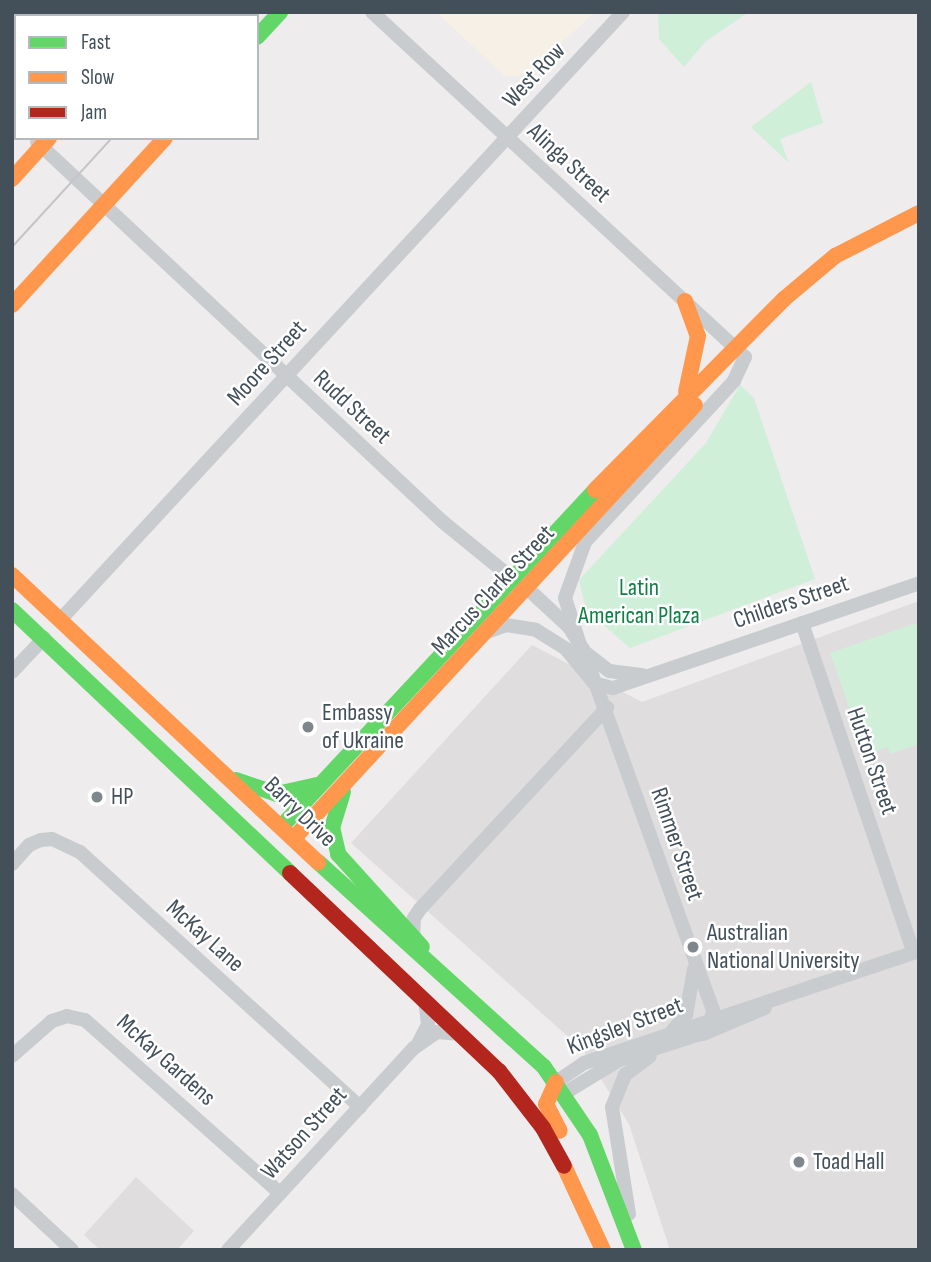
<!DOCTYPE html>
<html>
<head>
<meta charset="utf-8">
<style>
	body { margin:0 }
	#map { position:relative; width:931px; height:1262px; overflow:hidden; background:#eeecec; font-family:"Sofia Sans Condensed",sans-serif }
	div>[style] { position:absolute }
	.commercial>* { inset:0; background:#f6f0e6 }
	.education>* { inset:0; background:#dfddde }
	.green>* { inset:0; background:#cfefd9 }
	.street>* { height:14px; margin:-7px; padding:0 7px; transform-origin:7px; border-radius:7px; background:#c9ccce }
	.fast>* { height:16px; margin:-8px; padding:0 8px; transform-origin:8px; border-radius:8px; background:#63d668 }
	.slow>* { height:16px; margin:-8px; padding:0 8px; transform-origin:8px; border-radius:8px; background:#ff974d }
	.jam>* { height:16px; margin:-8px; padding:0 8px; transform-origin:8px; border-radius:8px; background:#b3261e }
	.tram>* { height:2px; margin:-1px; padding:0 1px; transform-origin:1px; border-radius:1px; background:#c3c5c7 }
	.dots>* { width:19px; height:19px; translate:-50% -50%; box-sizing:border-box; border:4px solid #fff; border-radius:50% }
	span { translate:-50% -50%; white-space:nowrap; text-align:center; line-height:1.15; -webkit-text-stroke:5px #fff; paint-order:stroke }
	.street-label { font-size:24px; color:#43505a }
	.park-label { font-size:24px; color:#0f8044 }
	.poi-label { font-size:24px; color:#43505a }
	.left { translate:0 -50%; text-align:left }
	.frame { position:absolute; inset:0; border:14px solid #43505a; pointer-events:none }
	.legend { position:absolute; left:14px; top:14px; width:245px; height:126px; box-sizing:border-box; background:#fff; border:2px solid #b4b9bd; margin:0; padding:9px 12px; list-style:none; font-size:21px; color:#43505a }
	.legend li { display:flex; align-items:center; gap:14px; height:35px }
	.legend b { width:35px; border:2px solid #b4b9bd }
</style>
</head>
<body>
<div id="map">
	<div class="commercial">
		<i style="clip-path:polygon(436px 12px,595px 12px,527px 75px,506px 77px)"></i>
	</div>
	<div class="education">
		<i style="clip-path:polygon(919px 601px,919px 1250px,670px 1250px,629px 1124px,583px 1050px,351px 843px,532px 645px,642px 702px)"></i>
		<i style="clip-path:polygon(136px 1177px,194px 1231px,177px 1250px,100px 1250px,84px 1235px)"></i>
	</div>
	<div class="green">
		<i style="clip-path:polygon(658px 12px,749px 12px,706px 41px,684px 67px,659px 39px)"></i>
		<i style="clip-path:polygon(811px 82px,823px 123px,780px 139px,789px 163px,751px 127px)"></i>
		<i style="clip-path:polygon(740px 385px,754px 398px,815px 579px,630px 648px,586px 610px,579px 580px,706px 443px)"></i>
		<i style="clip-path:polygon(919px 622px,919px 744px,890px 754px,888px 747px,866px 755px,830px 653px)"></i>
	</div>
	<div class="street">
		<i style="left:372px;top:12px;width:508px;rotate:42.77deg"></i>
		<i style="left:745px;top:357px;width:26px;rotate:115deg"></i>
		<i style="left:734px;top:381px;width:219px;rotate:132.8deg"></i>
		<i style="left:585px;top:542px;width:59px;rotate:109.7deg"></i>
		<i style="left:565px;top:598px;width:49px;rotate:72.3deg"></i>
		<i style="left:12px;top:118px;width:6px;rotate:45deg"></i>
		<i style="left:37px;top:142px;width:556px;rotate:43.11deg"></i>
		<i style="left:443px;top:522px;width:92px;rotate:39.2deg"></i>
		<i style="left:527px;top:588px;width:57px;rotate:42.9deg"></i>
		<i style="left:569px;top:627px;width:26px;rotate:58deg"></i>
		<i style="left:583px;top:649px;width:384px;rotate:70.2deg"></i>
		<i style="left:713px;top:1010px;width:16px;rotate:101deg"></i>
		<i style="left:710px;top:1026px;width:13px;rotate:141deg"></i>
		<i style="left:700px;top:1034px;width:85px;rotate:162.2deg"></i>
		<i style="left:619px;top:1060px;width:63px;rotate:148.6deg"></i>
		<i style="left:61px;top:619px;width:827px;rotate:-47.2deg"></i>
		<i style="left:802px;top:623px;width:348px;rotate:71.3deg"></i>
		<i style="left:487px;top:632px;width:20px;rotate:-20deg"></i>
		<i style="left:506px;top:625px;width:30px;rotate:9deg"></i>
		<i style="left:536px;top:630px;width:36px;rotate:32deg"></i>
		<i style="left:566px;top:649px;width:44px;rotate:50.5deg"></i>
		<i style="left:594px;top:683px;width:20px;rotate:15deg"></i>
		<i style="left:613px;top:688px;width:324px;rotate:-18.9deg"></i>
		<i style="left:586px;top:653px;width:29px;rotate:38deg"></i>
		<i style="left:609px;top:671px;width:33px;rotate:7deg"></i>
		<i style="left:12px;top:672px;width:47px;rotate:-46.7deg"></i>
		<i style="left:12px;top:864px;width:25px;rotate:-48deg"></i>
		<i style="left:29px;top:845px;width:13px;rotate:-23deg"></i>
		<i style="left:41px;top:840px;width:11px;rotate:-5deg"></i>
		<i style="left:52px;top:839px;width:31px;rotate:25deg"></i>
		<i style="left:80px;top:852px;width:379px;rotate:42.3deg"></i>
		<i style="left:413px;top:937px;width:19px;rotate:-87deg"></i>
		<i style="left:414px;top:918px;width:11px;rotate:-56deg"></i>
		<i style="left:420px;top:909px;width:275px;rotate:-47.1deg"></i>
		<i style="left:673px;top:1030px;width:20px;rotate:-49deg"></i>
		<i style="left:686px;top:1015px;width:47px;rotate:-80.1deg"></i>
		<i style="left:703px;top:1034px;width:67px;rotate:-22.8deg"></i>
		<i style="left:418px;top:1044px;width:22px;rotate:-63deg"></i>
		<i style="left:428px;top:1024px;width:24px;rotate:-97deg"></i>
		<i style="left:12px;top:1056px;width:53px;rotate:-41.2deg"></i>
		<i style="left:52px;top:1021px;width:16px;rotate:-18deg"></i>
		<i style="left:67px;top:1016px;width:18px;rotate:13deg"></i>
		<i style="left:85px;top:1020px;width:261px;rotate:41.6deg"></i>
		<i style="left:556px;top:1082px;width:34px;rotate:-34deg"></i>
		<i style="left:584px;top:1063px;width:353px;rotate:-18.5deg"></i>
		<i style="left:12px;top:1194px;width:82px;rotate:43deg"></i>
		<i style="left:629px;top:1214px;width:108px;rotate:-99deg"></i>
		<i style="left:612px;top:1107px;width:35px;rotate:-68deg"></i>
		<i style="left:625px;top:1075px;width:31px;rotate:-37deg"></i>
		<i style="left:228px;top:1250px;width:275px;rotate:-47.4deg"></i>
		<i style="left:414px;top:1048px;width:28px;rotate:-35deg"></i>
		<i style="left:437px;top:1032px;width:21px;rotate:5deg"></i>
	</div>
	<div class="fast">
		<i style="left:257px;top:37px;width:34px;rotate:-47deg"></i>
		<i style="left:12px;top:610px;width:383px;rotate:43.4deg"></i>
		<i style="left:236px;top:780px;width:43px;rotate:18.9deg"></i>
		<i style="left:277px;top:794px;width:41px;rotate:-12.7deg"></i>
		<i style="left:343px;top:792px;width:37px;rotate:107deg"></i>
		<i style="left:332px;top:827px;width:28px;rotate:77deg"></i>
		<i style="left:338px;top:854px;width:125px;rotate:47.9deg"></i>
		<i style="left:282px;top:826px;width:459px;rotate:-47deg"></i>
		<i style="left:318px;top:862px;width:305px;rotate:42.2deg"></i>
		<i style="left:544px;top:1067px;width:82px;rotate:55.9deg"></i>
		<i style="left:590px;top:1135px;width:123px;rotate:69.1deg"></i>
	</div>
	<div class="slow">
		<i style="left:12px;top:179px;width:55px;rotate:-47.9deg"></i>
		<i style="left:685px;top:301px;width:37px;rotate:70deg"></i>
		<i style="left:698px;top:336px;width:57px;rotate:102.1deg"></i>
		<i style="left:12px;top:305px;width:226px;rotate:-47.5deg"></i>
		<i style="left:595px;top:490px;width:269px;rotate:-45.3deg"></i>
		<i style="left:784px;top:299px;width:67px;rotate:-40.1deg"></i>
		<i style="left:835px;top:256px;width:94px;rotate:-27.1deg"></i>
		<i style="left:12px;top:575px;width:420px;rotate:43.2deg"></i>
		<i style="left:294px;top:838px;width:590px;rotate:-47.2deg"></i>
		<i style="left:556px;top:1082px;width:24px;rotate:114deg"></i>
		<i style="left:546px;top:1104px;width:30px;rotate:63deg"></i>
		<i style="left:564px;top:1166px;width:93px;rotate:65.1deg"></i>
	</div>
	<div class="jam">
		<i style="left:162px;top:16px;width:5px;rotate:-53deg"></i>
		<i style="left:290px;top:873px;width:288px;rotate:43.5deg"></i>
		<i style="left:499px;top:1071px;width:72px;rotate:52.3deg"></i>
		<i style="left:543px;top:1128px;width:43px;rotate:61.1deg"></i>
	</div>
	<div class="tram">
		<i style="left:212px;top:16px;width:6px;rotate:-45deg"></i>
		<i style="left:12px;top:247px;width:148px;rotate:-47.5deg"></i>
	</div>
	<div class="dots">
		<i style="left:308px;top:727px;background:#7f878d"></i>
		<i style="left:97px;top:797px;background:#7f878d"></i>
		<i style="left:693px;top:947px;background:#7f878d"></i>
		<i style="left:799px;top:1162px;background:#7f878d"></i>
	</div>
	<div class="street-label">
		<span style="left:534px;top:75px;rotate:-47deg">West Row</span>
		<span style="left:569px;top:163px;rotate:43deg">Alinga Street</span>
		<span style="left:267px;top:363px;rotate:-48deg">Moore Street</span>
		<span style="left:352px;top:407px;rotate:43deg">Rudd Street</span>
		<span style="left:493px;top:590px;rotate:-47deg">Marcus Clarke Street</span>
		<span style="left:791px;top:602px;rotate:-19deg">Childers Street</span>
		<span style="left:872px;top:761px;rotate:71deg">Hutton Street</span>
		<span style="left:300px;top:812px;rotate:44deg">Barry Drive</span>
		<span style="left:677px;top:844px;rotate:71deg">Rimmer Street</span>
		<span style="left:205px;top:936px;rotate:42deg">McKay Lane</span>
		<span style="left:625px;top:1026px;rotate:-21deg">Kingsley Street</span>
		<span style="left:166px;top:1060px;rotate:42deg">McKay Gardens</span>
		<span style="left:304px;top:1133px;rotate:-48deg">Watson Street</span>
	</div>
	<div class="park-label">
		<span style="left:639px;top:602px">Latin<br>American Plaza</span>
	</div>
	<div class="poi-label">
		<span class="left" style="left:322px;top:727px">Embassy<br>of Ukraine</span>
		<span class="left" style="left:111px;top:797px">HP</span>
		<span class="left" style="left:707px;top:947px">Australian<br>National University</span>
		<span class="left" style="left:813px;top:1162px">Toad Hall</span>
	</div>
	<div class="frame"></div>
	<ul class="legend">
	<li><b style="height:9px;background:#63d668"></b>Fast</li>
	<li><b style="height:9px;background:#ff974d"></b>Slow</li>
	<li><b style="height:9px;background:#b3261e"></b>Jam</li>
	</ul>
</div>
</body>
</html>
